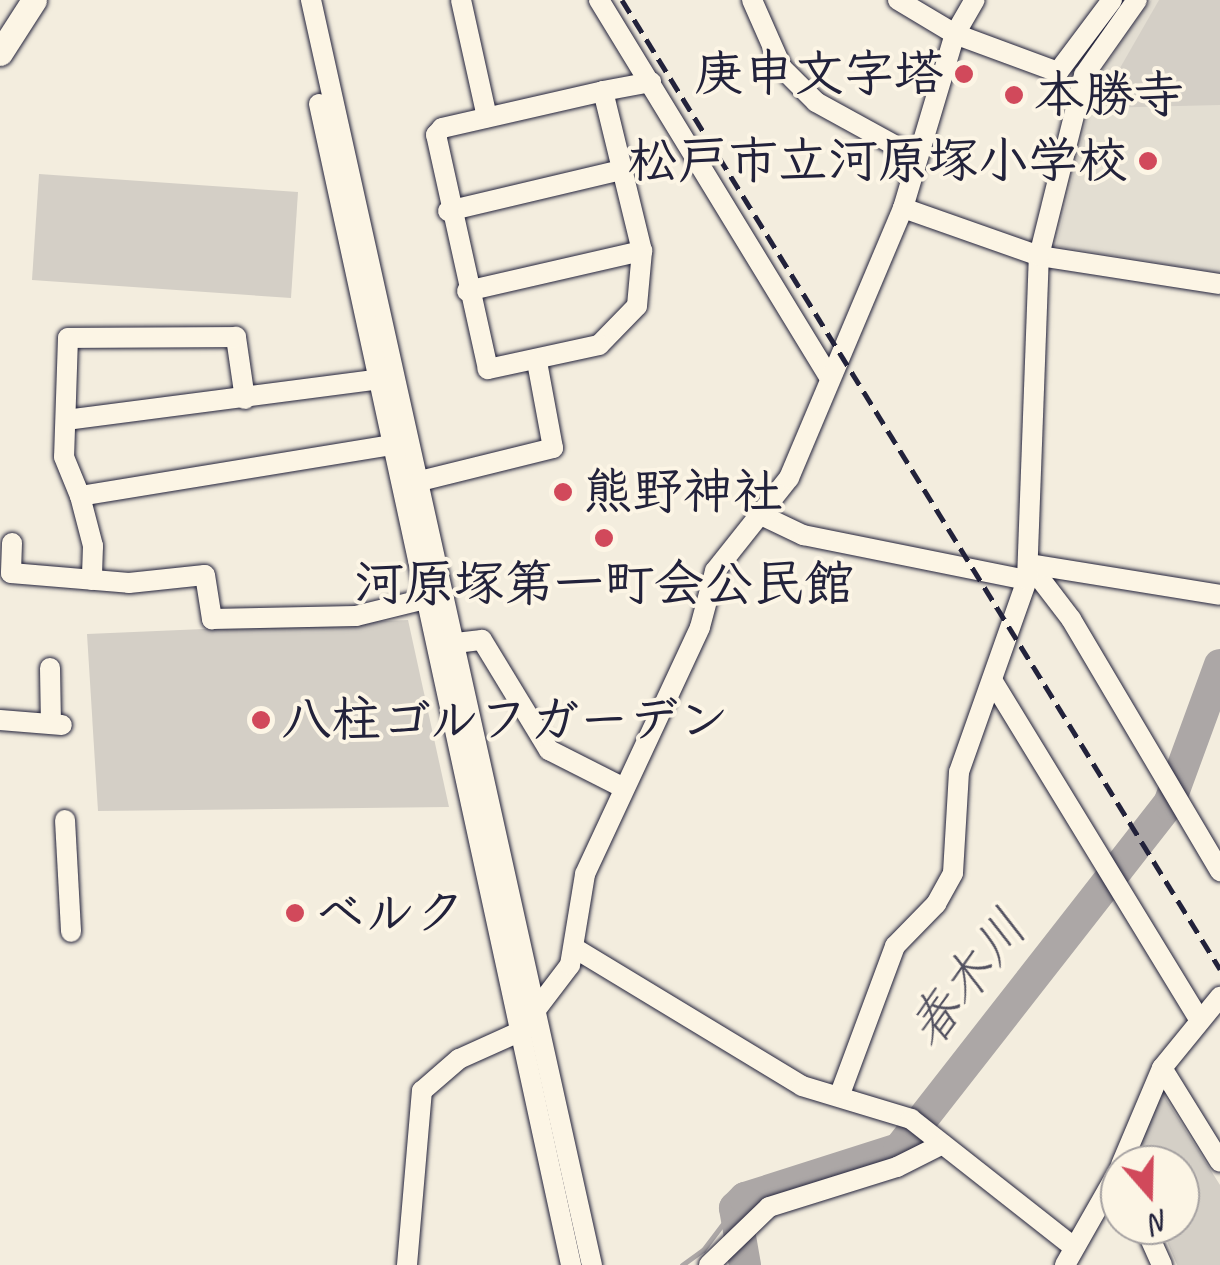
<!DOCTYPE html>
<html>
<head>
<meta charset="utf-8">
<style>
	body { margin:0 }
	#map { position:relative; width:1220px; height:1265px; overflow:hidden; background:#f3edde; font-family:Caveat,"Klee One",sans-serif }
	div>[style] { position:absolute }
	.built>* { inset:0; background:#e3ded2 }
	.green>* { inset:0; background:#d4cfc6 }
	.stream>* { height:5px; margin:-2.5px; padding:0 2.5px; transform-origin:2.5px; border-radius:2.5px; background:#aca7a6 }
	.river>* { height:32px; margin:-16px; padding:0 16px; transform-origin:16px; border-radius:16px; background:#aca7a6 }
	.roads { filter:drop-shadow(0 0 2px #22223b) drop-shadow(0 0 2px #22223b) }
	.minor>* { height:20px; margin:-10px; padding:0 10px; transform-origin:10px; border-radius:10px; background:#fcf5e5 }
	.major>* { height:25px; margin:-12.5px; padding:0 12.5px; transform-origin:12.5px; border-radius:12.5px; background:#fcf5e5 }
	.rail>* { height:5px; margin-top:-2.5px; transform-origin:0; background:repeating-linear-gradient(90deg,#22223b 0 15px,transparent 0 23px) }
	.dots>* { width:28px; height:28px; translate:-50% -50%; box-sizing:border-box; border:5px solid #fcf5e5; border-radius:50% }
	span { translate:-50% -50%; white-space:nowrap; text-align:center; line-height:1.15; -webkit-text-stroke:8px #fcf5e5; paint-order:stroke }
	.poi-label { font-size:50px; color:#22223b; font-weight:700 }
	.right { translate:-100% -50%; text-align:right }
	.left { translate:0 -50%; text-align:left }
	.water-label { font-size:52px; color:#525160; font-style:italic }
	.north { position:absolute; left:1100px; top:1145px; width:100px; height:100px; box-sizing:border-box; background:#fcf5e5; border:2px solid #a5a1a1; border-radius:50%; rotate:160deg; font-size:28px; font-weight:700; line-height:40px; text-align:center; color:#22223b }
	.north::after { content:''; display:block; margin:auto; width:35px; height:45px; background:#d1495b; clip-path:polygon(50% 0,100% 100%,50% 72%,0 100%) }
</style>
</head>
<body>
<div id="map">
	<div class="built">
		<i style="clip-path:polygon(1151px 0,1220px 0,1220px 273px,1056px 246px,1097px 77px)"></i>
	</div>
	<div class="green">
		<i style="clip-path:polygon(1159px 0,1220px 0,1220px 105px,1097px 108px)"></i>
		<i style="clip-path:polygon(39px 174px,298px 192px,291px 298px,32px 280px)"></i>
		<i style="clip-path:polygon(408px 620px,449px 807px,98px 811px,87px 634px)"></i>
		<i style="clip-path:polygon(1161px 1091px,1220px 1185px,1220px 1265px,1177px 1265px,1160px 1225px,1180px 1225px,1180px 1165px,1133px 1165px)"></i>
	</div>
	<div class="stream">
		<i style="left:682px;top:1265px;width:26px;rotate:-36deg"></i>
		<i style="left:703px;top:1250px;width:53px;rotate:-52.7deg"></i>
	</div>
	<div class="river">
		<i style="left:745px;top:1265px;width:58px;rotate:-100deg"></i>
		<i style="left:735px;top:1208px;width:14px;rotate:-45deg"></i>
		<i style="left:745px;top:1198px;width:162px;rotate:-17.7deg"></i>
		<i style="left:899px;top:1149px;width:438px;rotate:-52deg"></i>
		<i style="left:1169px;top:804px;width:148px;rotate:-69.9deg"></i>
	</div>
	<div class="roads">
		<div class="minor">
			<i style="left:311px;top:0;width:1296px;rotate:77.48deg"></i>
			<i style="left:461px;top:0;width:120px;rotate:77.5deg"></i>
			<i style="left:599px;top:0;width:439px;rotate:58.6deg"></i>
			<i style="left:752px;top:0;width:74px;rotate:66.2deg"></i>
			<i style="left:782px;top:68px;width:48px;rotate:45deg"></i>
			<i style="left:816px;top:102px;width:114px;rotate:28.8deg"></i>
			<i style="left:898px;top:0;width:66px;rotate:30.8deg"></i>
			<i style="left:955px;top:34px;width:110px;rotate:20.3deg"></i>
			<i style="left:1058px;top:72px;width:90px;rotate:-53.1deg"></i>
			<i style="left:603px;top:91px;width:165px;rotate:76.3deg"></i>
			<i style="left:642px;top:251px;width:55px;rotate:95.2deg"></i>
			<i style="left:637px;top:306px;width:54px;rotate:134.3deg"></i>
			<i style="left:599px;top:345px;width:114px;rotate:167.8deg"></i>
			<i style="left:488px;top:369px;width:240px;rotate:-102.5deg"></i>
			<i style="left:436px;top:135px;width:9px;rotate:-49deg"></i>
			<i style="left:442px;top:128px;width:165px;rotate:-12.9deg"></i>
			<i style="left:603px;top:91px;width:49px;rotate:-10.6deg"></i>
			<i style="left:319px;top:104px;width:1188px;rotate:77.75deg"></i>
			<i style="left:903px;top:208px;width:144px;rotate:19.4deg"></i>
			<i style="left:1039px;top:256px;width:183px;rotate:8.8deg"></i>
			<i style="left:448px;top:211px;width:179px;rotate:-13.3deg"></i>
			<i style="left:467px;top:291px;width:180px;rotate:-12.9deg"></i>
			<i style="left:245px;top:399px;width:63px;rotate:-98.3deg"></i>
			<i style="left:236px;top:337px;width:168px;rotate:179.7deg"></i>
			<i style="left:68px;top:338px;width:119px;rotate:91.9deg"></i>
			<i style="left:64px;top:457px;width:42px;rotate:67.7deg"></i>
			<i style="left:80px;top:496px;width:315px;rotate:-9.3deg"></i>
			<i style="left:66px;top:420px;width:313px;rotate:-7.4deg"></i>
			<i style="left:420px;top:481px;width:137px;rotate:-13.9deg"></i>
			<i style="left:553px;top:448px;width:87px;rotate:-100.5deg"></i>
			<i style="left:80px;top:496px;width:52px;rotate:75.4deg"></i>
			<i style="left:93px;top:546px;width:34px;rotate:92deg"></i>
			<i style="left:761px;top:515px;width:47px;rotate:25.5deg"></i>
			<i style="left:803px;top:535px;width:228px;rotate:11.4deg"></i>
			<i style="left:12px;top:543px;width:30px;rotate:92deg"></i>
			<i style="left:11px;top:573px;width:118px;rotate:4.8deg"></i>
			<i style="left:129px;top:583px;width:76px;rotate:-6deg"></i>
			<i style="left:205px;top:575px;width:45px;rotate:81deg"></i>
			<i style="left:212px;top:619px;width:144px;rotate:-1.2deg"></i>
			<i style="left:356px;top:616px;width:71px;rotate:-13.8deg"></i>
			<i style="left:1029px;top:564px;width:69px;rotate:52.6deg"></i>
			<i style="left:1071px;top:619px;width:293px;rotate:59.4deg"></i>
			<i style="left:1029px;top:564px;width:193px;rotate:9.2deg"></i>
			<i style="left:456px;top:643px;width:26px;rotate:-7deg"></i>
			<i style="left:482px;top:640px;width:129px;rotate:58.7deg"></i>
			<i style="left:549px;top:750px;width:84px;rotate:26.9deg"></i>
			<i style="left:50px;top:668px;width:56px;rotate:89deg"></i>
			<i style="left:992px;top:680px;width:399px;rotate:58.6deg"></i>
			<i style="left:0;top:720px;width:62px;rotate:4.6deg"></i>
			<i style="left:65px;top:820px;width:112px;rotate:86.9deg"></i>
			<i style="left:576px;top:949px;width:264px;rotate:31.2deg"></i>
			<i style="left:802px;top:1086px;width:114px;rotate:16.8deg"></i>
			<i style="left:911px;top:1119px;width:204px;rotate:38.2deg"></i>
			<i style="left:1162px;top:1068px;width:110px;rotate:58.3deg"></i>
			<i style="left:840px;top:1094px;width:158px;rotate:-69.6deg"></i>
			<i style="left:895px;top:946px;width:59px;rotate:-45.7deg"></i>
			<i style="left:936px;top:904px;width:35px;rotate:-61deg"></i>
			<i style="left:953px;top:873px;width:101px;rotate:-86.6deg"></i>
			<i style="left:959px;top:772px;width:204px;rotate:-70.5deg"></i>
			<i style="left:1027px;top:580px;width:324px;rotate:-87.9deg"></i>
			<i style="left:1039px;top:256px;width:187px;rotate:-76deg"></i>
			<i style="left:1084px;top:75px;width:92px;rotate:-54.8deg"></i>
			<i style="left:1121px;top:1165px;width:105px;rotate:-67.1deg"></i>
			<i style="left:1162px;top:1068px;width:92px;rotate:-50.8deg"></i>
			<i style="left:1144px;top:1225px;width:44px;rotate:65.8deg"></i>
			<i style="left:407px;top:1265px;width:175px;rotate:-85.1deg"></i>
			<i style="left:422px;top:1091px;width:49px;rotate:-40.9deg"></i>
			<i style="left:459px;top:1059px;width:66px;rotate:-24.2deg"></i>
			<i style="left:519px;top:1032px;width:84px;rotate:-52.7deg"></i>
			<i style="left:570px;top:965px;width:92px;rotate:-80.6deg"></i>
			<i style="left:585px;top:874px;width:272px;rotate:-65deg"></i>
			<i style="left:700px;top:627px;width:58px;rotate:-75deg"></i>
			<i style="left:715px;top:571px;width:119px;rotate:-51.5deg"></i>
			<i style="left:789px;top:478px;width:293px;rotate:-67.1deg"></i>
			<i style="left:903px;top:208px;width:182px;rotate:-73.4deg"></i>
			<i style="left:955px;top:34px;width:39px;rotate:-60deg"></i>
			<i style="left:709px;top:1265px;width:83px;rotate:-44deg"></i>
			<i style="left:769px;top:1207px;width:134px;rotate:-17.4deg"></i>
			<i style="left:897px;top:1167px;width:51px;rotate:-26.6deg"></i>
			<i style="left:1065px;top:1265px;width:112px;rotate:-60.4deg"></i>
		</div>
		<div class="major">
			<i style="left:0;top:53px;width:63px;rotate:-57.3deg"></i>
		</div>
	</div>
	<div class="rail">
		<i style="left:622px;top:0;width:1139px;rotate:58.32deg"></i>
	</div>
	<div class="dots">
		<i style="left:964px;top:74px;background:#d1495b"></i>
		<i style="left:1014px;top:95px;background:#d1495b"></i>
		<i style="left:1148px;top:161px;background:#d1495b"></i>
		<i style="left:563px;top:492px;background:#d1495b"></i>
		<i style="left:604px;top:538px;background:#d1495b"></i>
		<i style="left:261px;top:720px;background:#d1495b"></i>
		<i style="left:295px;top:913px;background:#d1495b"></i>
	</div>
	<div class="poi-label">
		<span class="right" style="left:944px;top:74px">庚申文字塔</span>
		<span class="left" style="left:1034px;top:95px">本勝寺</span>
		<span class="right" style="left:1128px;top:161px">松戸市立河原塚小学校</span>
		<span class="left" style="left:583px;top:492px">熊野神社</span>
		<span style="left:604px;top:584px">河原塚第一町会公民館</span>
		<span class="left" style="left:281px;top:720px">八柱ゴルフガーデン</span>
		<span class="left" style="left:315px;top:913px">ベルク</span>
	</div>
	<div class="water-label">
		<span style="left:968px;top:979px;rotate:-52deg">春木川</span>
	</div>
	<div class="north">N</div>
</div>
</body>
</html>
